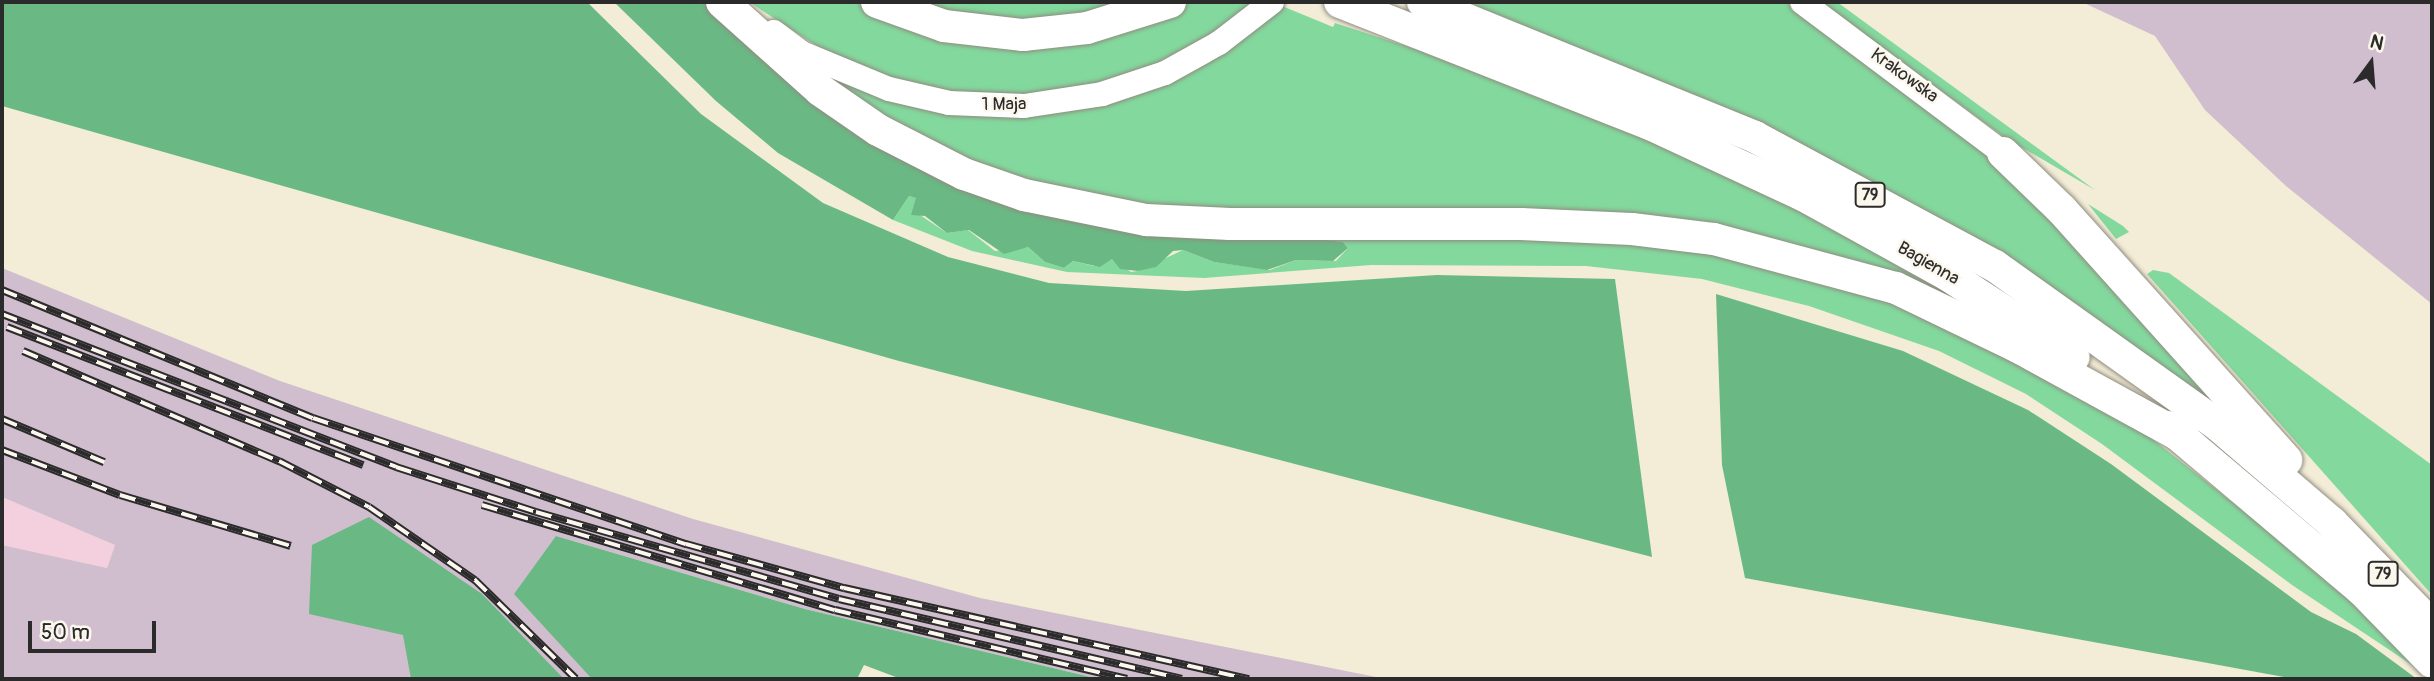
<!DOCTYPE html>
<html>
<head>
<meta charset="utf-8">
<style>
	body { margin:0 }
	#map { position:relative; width:2434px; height:681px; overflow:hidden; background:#f3ecd6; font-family:Pangolin,sans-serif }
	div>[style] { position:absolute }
	.built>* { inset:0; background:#f4cfde }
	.industrial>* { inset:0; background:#d0bdce }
	.green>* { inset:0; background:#83d99d }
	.forest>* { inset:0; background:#6ab984 }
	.roads { filter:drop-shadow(0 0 2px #8f8c80) drop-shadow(0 0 2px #8f8c80) }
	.minor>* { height:24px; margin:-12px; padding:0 12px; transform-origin:12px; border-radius:12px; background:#fff }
	.major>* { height:32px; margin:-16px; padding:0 16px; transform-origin:16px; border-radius:16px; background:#fff }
	.rail>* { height:8px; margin-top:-4px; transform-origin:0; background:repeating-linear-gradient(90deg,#fbf7ec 0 16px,#2b2b2b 0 32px); box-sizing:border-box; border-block:2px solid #2b2b2b }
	span { translate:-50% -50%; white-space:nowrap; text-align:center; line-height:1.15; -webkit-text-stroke:5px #fbf7ec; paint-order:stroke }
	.shield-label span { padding:2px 5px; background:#fbf7ec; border:2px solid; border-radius:5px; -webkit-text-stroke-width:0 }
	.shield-label { font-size:16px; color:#2b2b2b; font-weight:700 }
	.street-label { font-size:18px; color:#2b2b2b }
	.frame { position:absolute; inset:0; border:4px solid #2b2b2b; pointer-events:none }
	.north { position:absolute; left:2336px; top:28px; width:70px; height:70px; -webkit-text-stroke:5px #fbf7ec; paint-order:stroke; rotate:16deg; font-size:19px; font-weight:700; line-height:28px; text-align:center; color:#2b2b2b }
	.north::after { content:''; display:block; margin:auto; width:24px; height:32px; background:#2b2b2b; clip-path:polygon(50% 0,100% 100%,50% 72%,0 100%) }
	.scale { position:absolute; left:28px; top:621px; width:128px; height:32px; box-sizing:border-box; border:4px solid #2b2b2b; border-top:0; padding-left:9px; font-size:21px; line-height:24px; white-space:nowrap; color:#2b2b2b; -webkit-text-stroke:5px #fbf7ec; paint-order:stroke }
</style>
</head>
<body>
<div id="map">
	<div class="built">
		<i style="clip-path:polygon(2px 497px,115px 545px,107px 568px,2px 545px)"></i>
	</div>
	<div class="industrial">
		<i style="clip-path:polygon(2082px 2px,2432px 2px,2432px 304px,2286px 186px,2205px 110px,2155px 36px)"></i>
		<i style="clip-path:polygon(2px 268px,280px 381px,693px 519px,980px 598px,1386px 679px,1099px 679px,805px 609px,556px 536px,624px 679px,2px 679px,2px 545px,107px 568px,115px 545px,2px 497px)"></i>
	</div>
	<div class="green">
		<i style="clip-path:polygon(749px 2px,859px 2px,932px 33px,1178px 9px,1191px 2px,1257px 2px,1183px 53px,1116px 80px,1043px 94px,967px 95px,910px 84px,831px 55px)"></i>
		<i style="clip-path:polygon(897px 2px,1150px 2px,1022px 27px)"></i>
		<i style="clip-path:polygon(1469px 2px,1786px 2px,1941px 116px,2030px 193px,2238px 421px,2111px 333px)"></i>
		<i style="clip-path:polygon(1820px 2px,1837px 2px,2095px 190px,2004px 137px)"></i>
		<i style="clip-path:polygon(1282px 6px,1333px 27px,1335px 23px,1489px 73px,1721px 167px,1990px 315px,1823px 253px,1209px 213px,1067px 195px,929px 146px,819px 72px,1056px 113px)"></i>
		<i style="clip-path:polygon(909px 196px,917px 198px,917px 213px,947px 233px,968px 230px,995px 251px,1028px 247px,1045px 262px,1064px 268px,1073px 261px,1094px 266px,1112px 259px,1131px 272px,1138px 271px,1183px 250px,1214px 262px,1270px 270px,1296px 260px,1336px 261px,1348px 248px,1343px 242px,1326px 240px,1323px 234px,1502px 233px,1674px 244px,1912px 305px,2146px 434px,2331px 580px,2424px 673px,2292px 585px,2102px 444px,2026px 394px,1939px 351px,1809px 306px,1702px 279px,1586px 266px,1371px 265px,1204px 278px,1067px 272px,972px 251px,893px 220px)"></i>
		<i style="clip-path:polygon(2088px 204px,2123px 226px,2129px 232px,2116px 239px)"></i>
		<i style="clip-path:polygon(2153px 270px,2169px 273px,2432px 465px,2432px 595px,2147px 274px)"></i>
	</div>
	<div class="forest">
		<i style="clip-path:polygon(2px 2px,587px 2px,701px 114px,823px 203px,948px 257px,1049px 283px,1186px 291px,1437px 275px,1615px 279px,1652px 557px,899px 361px,2px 106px)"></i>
		<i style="clip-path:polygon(614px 2px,706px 2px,763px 55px,935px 171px,1323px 234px,1326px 240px,1343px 242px,1348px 248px,1333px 261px,1296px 260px,1267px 270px,1214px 262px,1183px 250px,1173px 251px,1156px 267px,1138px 271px,1120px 269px,1112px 259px,1100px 267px,1073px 261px,1064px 268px,1045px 262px,1028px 247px,1004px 254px,969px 230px,947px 233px,925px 216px,911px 215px,916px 198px,909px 196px,893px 220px,778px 153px,716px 101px)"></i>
		<i style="clip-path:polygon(1716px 294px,1903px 351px,2028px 410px,2111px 464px,2311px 612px,2356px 634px,2417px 679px,2295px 679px,1745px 578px,1722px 465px)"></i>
		<i style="clip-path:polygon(369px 517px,482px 594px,564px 679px,411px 679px,403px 635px,309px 614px,312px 545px)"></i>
		<i style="clip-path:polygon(556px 536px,805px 609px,1099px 679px,901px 679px,864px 665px,857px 679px,592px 679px,514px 594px)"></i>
	</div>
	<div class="roads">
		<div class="minor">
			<i style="left:1802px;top:2px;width:251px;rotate:36.9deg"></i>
			<i style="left:774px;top:32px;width:35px;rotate:37deg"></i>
			<i style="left:802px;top:53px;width:94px;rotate:22.5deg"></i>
			<i style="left:889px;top:89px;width:62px;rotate:13.1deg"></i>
			<i style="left:949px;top:103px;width:75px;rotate:2.3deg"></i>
			<i style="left:1024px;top:106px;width:79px;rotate:-8.7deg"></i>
			<i style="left:1102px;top:94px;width:66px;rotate:-18.4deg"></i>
			<i style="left:1165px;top:73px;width:62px;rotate:-29.1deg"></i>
			<i style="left:1219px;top:43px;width:67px;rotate:-37.7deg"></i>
		</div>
		<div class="major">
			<i style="left:722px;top:2px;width:132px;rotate:41.9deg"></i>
			<i style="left:820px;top:90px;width:70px;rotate:34.6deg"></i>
			<i style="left:878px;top:130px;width:97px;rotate:27.1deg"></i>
			<i style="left:964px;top:174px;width:64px;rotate:19.3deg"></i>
			<i style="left:1024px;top:195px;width:125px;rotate:11.6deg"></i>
			<i style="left:1146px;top:220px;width:84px;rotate:2.7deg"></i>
			<i style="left:1230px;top:224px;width:291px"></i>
			<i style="left:1521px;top:224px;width:111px;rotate:2.6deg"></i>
			<i style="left:1632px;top:229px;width:83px;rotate:7deg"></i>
			<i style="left:1714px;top:239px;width:188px;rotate:15.1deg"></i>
			<i style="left:1896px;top:288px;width:136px;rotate:25.8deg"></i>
			<i style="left:2018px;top:347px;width:189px;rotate:28.7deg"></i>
			<i style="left:877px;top:2px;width:71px;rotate:19.7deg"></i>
			<i style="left:944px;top:26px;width:80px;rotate:6.5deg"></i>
			<i style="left:1023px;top:35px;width:64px;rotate:-6.2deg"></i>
			<i style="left:1087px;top:28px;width:87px;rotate:-17.4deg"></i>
			<i style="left:1340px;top:2px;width:333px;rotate:21.5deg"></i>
			<i style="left:1650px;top:124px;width:169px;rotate:24.9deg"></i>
			<i style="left:1803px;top:195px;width:166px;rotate:28.9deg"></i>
			<i style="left:1948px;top:275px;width:150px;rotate:33.1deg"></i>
			<i style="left:1423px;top:2px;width:358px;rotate:22.1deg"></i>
			<i style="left:1755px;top:137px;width:272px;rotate:28.3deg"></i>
			<i style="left:1995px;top:266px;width:275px;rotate:35.5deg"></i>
			<i style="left:2219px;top:426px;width:149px;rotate:40.6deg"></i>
			<i style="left:2332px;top:523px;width:144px;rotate:45.8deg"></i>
			<i style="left:2003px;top:153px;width:82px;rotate:44deg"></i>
			<i style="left:2062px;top:210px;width:336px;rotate:48.1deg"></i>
			<i style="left:2169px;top:427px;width:254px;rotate:40.2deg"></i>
			<i style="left:2363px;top:591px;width:99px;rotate:45.8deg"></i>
		</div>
	</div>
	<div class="rail">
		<i style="left:2px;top:290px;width:336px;rotate:22.4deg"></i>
		<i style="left:313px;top:418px;width:394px;rotate:18.7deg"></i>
		<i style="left:686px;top:544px;width:164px;rotate:15.6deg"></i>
		<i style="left:844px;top:588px;width:415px;rotate:12.7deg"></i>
		<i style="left:2px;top:314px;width:423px;rotate:21.2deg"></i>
		<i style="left:396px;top:467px;width:147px;rotate:17.8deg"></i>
		<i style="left:536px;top:512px;width:315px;rotate:16deg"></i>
		<i style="left:839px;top:599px;width:352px;rotate:13.1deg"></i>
		<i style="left:7px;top:327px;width:382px;rotate:21.2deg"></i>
		<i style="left:23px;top:351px;width:279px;rotate:23.3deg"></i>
		<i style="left:279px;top:461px;width:101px;rotate:27.1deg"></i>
		<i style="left:369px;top:507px;width:129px;rotate:34.6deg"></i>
		<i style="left:475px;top:580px;width:141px;rotate:44.4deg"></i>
		<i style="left:2px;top:419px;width:111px;rotate:22.9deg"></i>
		<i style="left:2px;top:450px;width:126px;rotate:20.9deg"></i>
		<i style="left:120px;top:495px;width:178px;rotate:16.6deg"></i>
		<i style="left:482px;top:505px;width:368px;rotate:16.6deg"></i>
		<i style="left:835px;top:610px;width:300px;rotate:13.3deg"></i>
	</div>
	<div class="shield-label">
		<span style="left:1870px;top:195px">79</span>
		<span style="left:2383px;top:574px">79</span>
	</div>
	<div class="street-label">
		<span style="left:1904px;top:76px;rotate:36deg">Krakowska</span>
		<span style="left:1004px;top:105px">1 Maja</span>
		<span style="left:1928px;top:264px;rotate:30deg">Bagienna</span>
	</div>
	<div class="frame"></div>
	<div class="north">N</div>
	<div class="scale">50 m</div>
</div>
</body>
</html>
